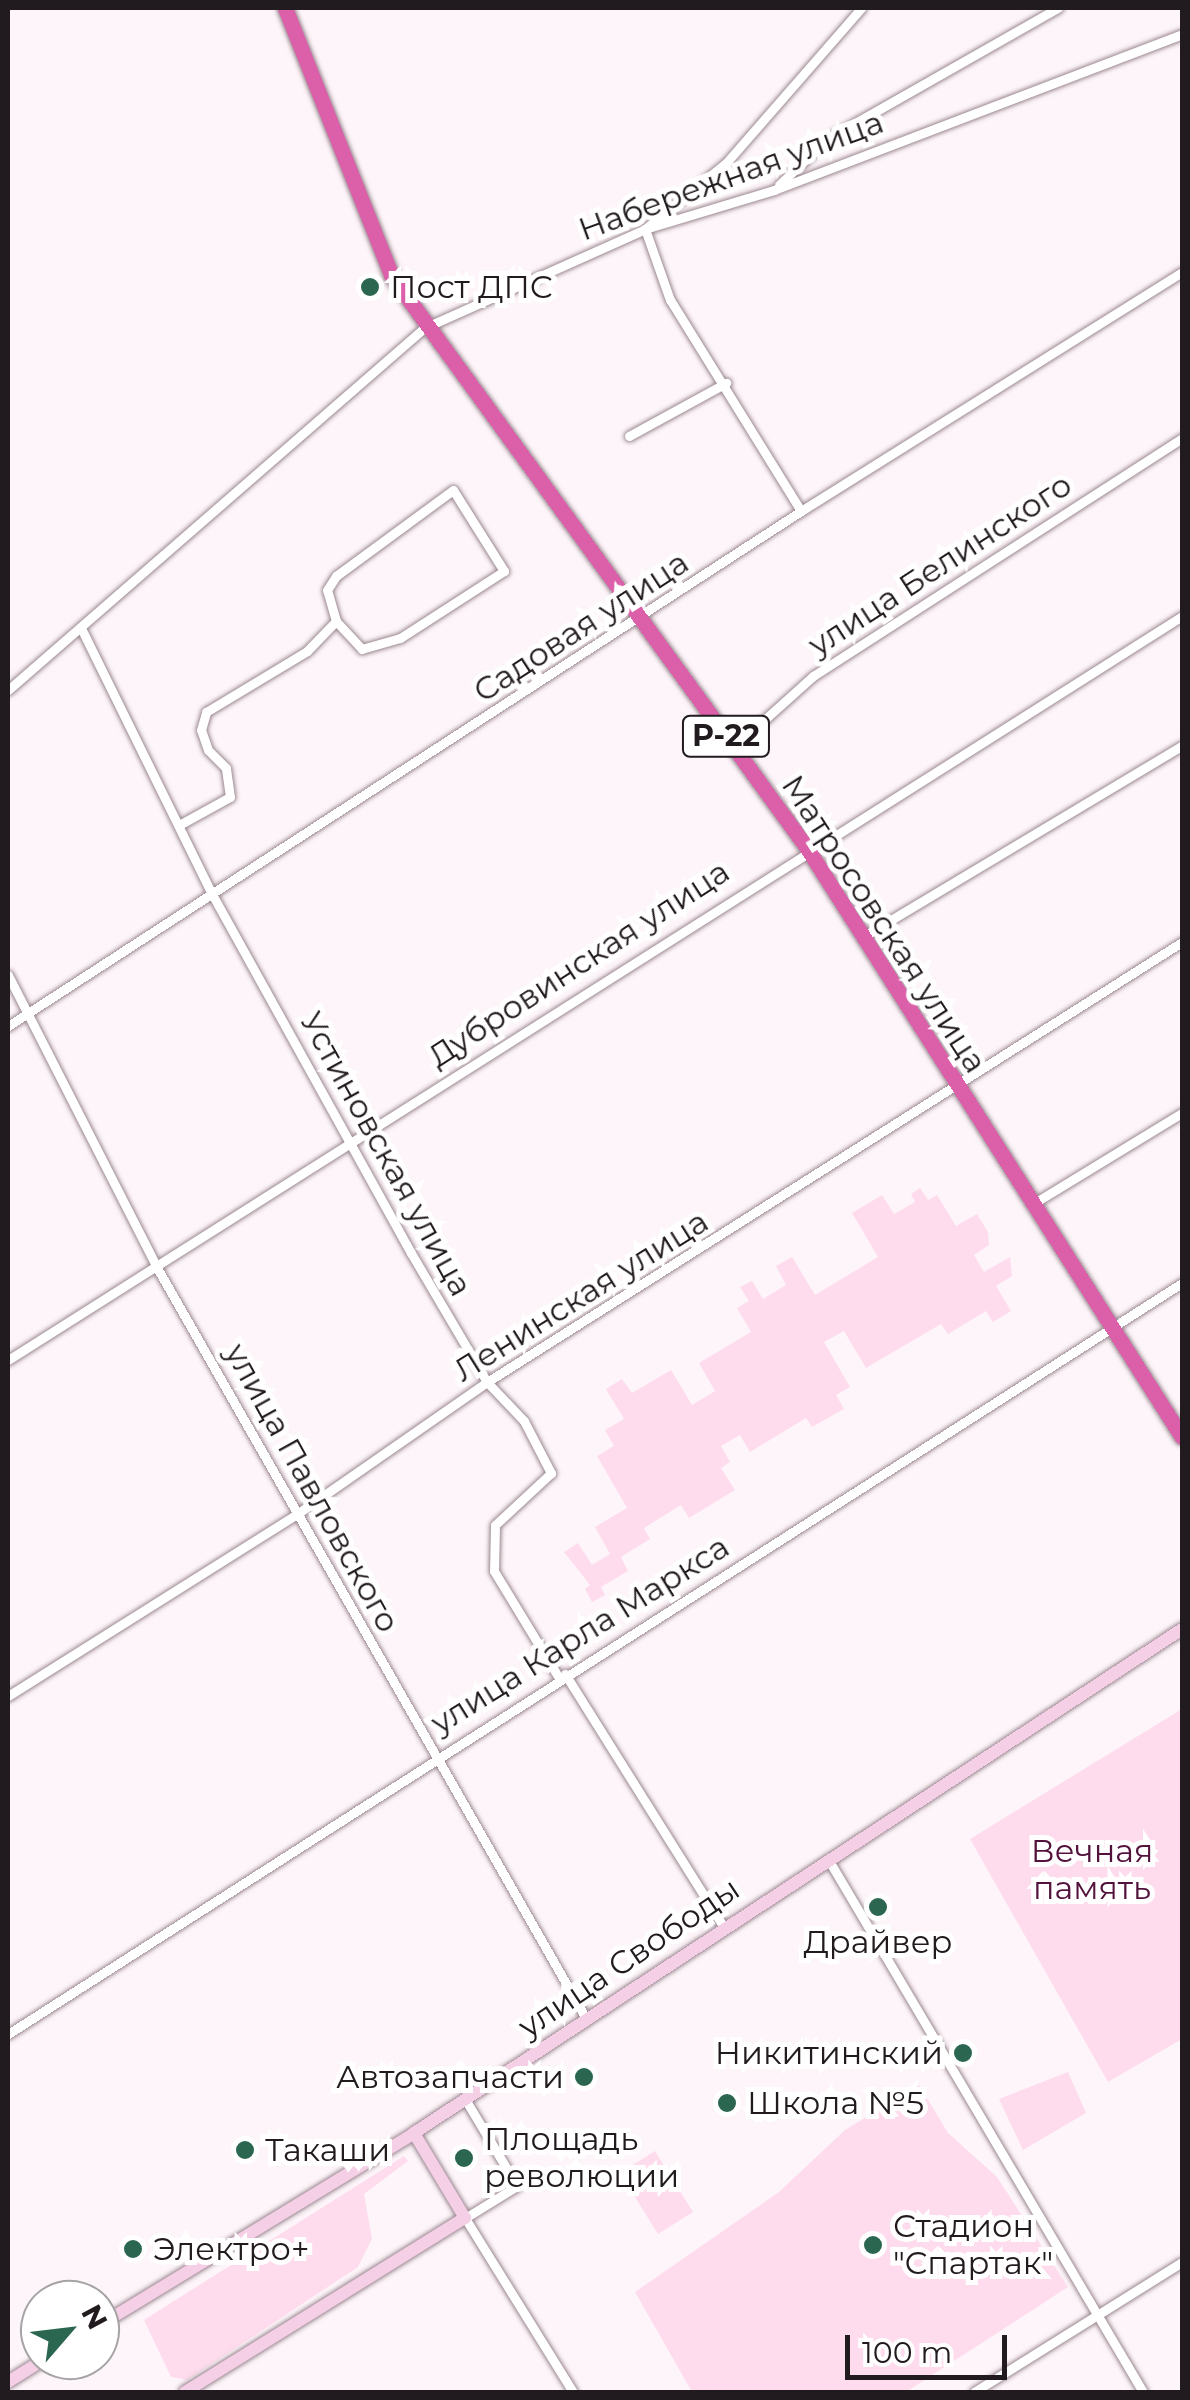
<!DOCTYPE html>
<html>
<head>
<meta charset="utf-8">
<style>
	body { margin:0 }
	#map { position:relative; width:1190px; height:2400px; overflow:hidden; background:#fdf5f9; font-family:Montserrat,sans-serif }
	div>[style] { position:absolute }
	.green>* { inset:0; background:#fedced }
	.roads { filter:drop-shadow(0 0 2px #9b8891) drop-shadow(0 0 2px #9b8891) }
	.street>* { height:9px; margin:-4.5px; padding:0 4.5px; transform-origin:4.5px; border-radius:4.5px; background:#fff }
	.secondary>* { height:12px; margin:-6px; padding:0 6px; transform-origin:6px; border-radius:6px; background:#f4cfe5 }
	.highway>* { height:15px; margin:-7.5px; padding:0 7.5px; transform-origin:7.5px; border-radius:7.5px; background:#dc60a9 }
	.dots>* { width:28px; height:28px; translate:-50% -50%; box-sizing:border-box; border:5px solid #fff; border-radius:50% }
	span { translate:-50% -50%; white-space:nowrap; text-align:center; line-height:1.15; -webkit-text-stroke:10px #fff; paint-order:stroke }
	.shield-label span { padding:2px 8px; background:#fff; border:2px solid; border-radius:8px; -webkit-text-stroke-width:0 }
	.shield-label { font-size:30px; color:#211a1e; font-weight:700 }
	.street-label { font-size:32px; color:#211a1e }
	.poi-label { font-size:32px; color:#211a1e }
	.left { translate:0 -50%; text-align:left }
	.right { translate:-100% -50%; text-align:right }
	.park-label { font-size:32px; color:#52123b }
	.frame { position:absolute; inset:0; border:10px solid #211a1e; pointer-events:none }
	.north { position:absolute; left:20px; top:2280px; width:100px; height:100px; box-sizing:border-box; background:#fff; border:2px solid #a6a3a5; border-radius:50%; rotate:62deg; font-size:28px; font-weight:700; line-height:40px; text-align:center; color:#211a1e }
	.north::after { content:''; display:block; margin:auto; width:35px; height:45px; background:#2b6650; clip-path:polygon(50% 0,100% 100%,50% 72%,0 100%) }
	.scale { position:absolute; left:845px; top:2335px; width:162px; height:45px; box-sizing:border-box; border:5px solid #211a1e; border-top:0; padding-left:12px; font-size:30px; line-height:35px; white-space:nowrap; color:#211a1e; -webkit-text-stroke:8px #fff; paint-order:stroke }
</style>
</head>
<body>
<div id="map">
	<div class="green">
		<i style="clip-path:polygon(920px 1188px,928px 1200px,937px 1195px,956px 1226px,977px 1214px,988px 1232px,989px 1245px,974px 1255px,984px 1272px,1010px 1257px,1012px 1276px,996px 1286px,1011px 1311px,993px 1322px,986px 1311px,948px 1334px,941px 1324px,866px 1368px,844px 1331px,824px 1342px,850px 1387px,836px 1395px,844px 1409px,812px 1427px,806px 1418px,750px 1452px,740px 1435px,721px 1446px,730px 1462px,721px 1468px,735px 1490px,689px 1518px,681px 1505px,644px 1528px,650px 1539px,621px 1557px,628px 1571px,601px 1587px,605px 1595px,592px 1602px,585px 1589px,590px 1585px,564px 1552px,578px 1543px,592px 1565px,610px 1554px,595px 1527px,627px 1508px,597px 1456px,614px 1446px,605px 1430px,624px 1419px,606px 1389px,622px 1379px,632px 1393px,671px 1370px,692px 1405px,715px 1391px,699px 1363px,751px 1332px,737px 1308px,749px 1301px,740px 1287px,752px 1281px,763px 1299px,786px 1285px,776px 1266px,792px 1257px,815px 1295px,878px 1257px,852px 1213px,882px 1195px,894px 1214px,915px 1202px,911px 1194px)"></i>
		<i style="clip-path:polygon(1182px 1709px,1182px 2039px,1108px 2082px,970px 1839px)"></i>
		<i style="clip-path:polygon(1068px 2072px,1086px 2113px,1023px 2150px,999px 2099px)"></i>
		<i style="clip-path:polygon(919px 2085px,948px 2133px,997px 2177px,1068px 2287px,906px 2392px,692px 2392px,635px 2292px,779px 2192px,845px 2130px)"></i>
		<i style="clip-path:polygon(655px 2151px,693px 2212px,658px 2234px,620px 2173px)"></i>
		<i style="clip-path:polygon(404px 2156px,408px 2161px,364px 2194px,372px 2239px,358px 2267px,187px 2380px,171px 2377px,144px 2320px)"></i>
	</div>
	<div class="roads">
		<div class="street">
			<i style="left:779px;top:185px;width:66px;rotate:-43.8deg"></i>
			<i style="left:827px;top:139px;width:266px;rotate:-29.6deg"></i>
			<i style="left:629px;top:436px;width:111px;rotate:-28.7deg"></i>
			<i style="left:453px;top:490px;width:96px;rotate:57.8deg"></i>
			<i style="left:504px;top:571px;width:124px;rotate:147.2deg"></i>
			<i style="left:400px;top:638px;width:40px;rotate:164deg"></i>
			<i style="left:362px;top:649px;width:38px;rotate:-133deg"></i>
			<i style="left:336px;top:621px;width:32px;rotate:-106deg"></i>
			<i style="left:327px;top:590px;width:17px;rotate:-57deg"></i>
			<i style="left:336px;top:576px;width:145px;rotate:-36.3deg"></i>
			<i style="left:801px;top:511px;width:248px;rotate:-121.8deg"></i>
			<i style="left:670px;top:300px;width:75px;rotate:-109.4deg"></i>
			<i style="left:645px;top:229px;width:104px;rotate:-39.2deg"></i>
			<i style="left:726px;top:163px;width:206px;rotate:-48.9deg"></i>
			<i style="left:81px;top:628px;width:297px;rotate:63.8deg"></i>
			<i style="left:212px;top:894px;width:410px;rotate:61deg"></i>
			<i style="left:411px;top:1253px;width:150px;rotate:59.5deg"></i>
			<i style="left:487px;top:1382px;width:54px;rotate:46.5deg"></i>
			<i style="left:524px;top:1421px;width:59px;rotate:62.6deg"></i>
			<i style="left:551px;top:1473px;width:76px;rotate:137.1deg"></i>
			<i style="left:495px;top:1525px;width:46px;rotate:91.2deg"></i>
			<i style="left:494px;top:1571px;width:125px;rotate:58.7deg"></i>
			<i style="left:8px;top:690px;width:551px;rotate:-41.03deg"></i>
			<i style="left:424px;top:328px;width:242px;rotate:-24.1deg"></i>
			<i style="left:645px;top:229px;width:135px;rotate:-16.8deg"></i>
			<i style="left:774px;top:190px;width:437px;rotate:-20.9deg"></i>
			<i style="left:734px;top:747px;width:106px;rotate:-41.9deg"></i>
			<i style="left:813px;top:676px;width:439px;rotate:-32.8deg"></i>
			<i style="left:179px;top:825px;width:58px;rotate:-28.8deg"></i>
			<i style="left:230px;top:797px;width:29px;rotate:-98deg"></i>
			<i style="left:226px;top:768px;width:25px;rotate:-135deg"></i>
			<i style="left:208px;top:750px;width:21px;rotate:-109deg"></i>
			<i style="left:201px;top:730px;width:19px;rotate:-74deg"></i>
			<i style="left:206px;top:712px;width:118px;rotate:-31.1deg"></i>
			<i style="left:307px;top:651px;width:42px;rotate:-46deg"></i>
			<i style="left:864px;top:936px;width:370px;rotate:-30.9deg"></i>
			<i style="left:8px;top:975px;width:326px;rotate:63deg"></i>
			<i style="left:156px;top:1266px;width:868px;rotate:60.25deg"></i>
			<i style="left:8px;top:1026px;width:946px;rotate:-33deg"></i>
			<i style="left:801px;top:511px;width:450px;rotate:-32.1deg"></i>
			<i style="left:1031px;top:1205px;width:177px;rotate:-31.4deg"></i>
			<i style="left:8px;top:1360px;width:1390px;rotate:-32.36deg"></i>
			<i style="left:565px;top:1674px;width:299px;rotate:57.9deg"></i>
			<i style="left:8px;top:1696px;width:345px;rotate:-32.2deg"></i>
			<i style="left:300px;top:1512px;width:228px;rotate:-34.8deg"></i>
			<i style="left:487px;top:1382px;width:823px;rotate:-32.34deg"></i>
			<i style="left:828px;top:1859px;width:619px;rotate:59.42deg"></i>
			<i style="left:8px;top:2034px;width:1394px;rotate:-32.61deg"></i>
			<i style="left:465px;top:2099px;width:101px;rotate:59.1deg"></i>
			<i style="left:517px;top:2186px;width:61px;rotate:148.4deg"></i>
			<i style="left:465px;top:2218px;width:205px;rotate:58.2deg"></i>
			<i style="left:974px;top:2392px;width:245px;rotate:-32deg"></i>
		</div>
		<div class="secondary">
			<i style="left:100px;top:2325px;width:368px;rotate:-31.4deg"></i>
			<i style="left:414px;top:2133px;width:919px;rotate:-33.27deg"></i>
			<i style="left:8px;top:2382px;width:41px;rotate:-32.2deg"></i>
			<i style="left:185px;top:2392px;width:330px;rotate:-31.9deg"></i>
			<i style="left:465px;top:2218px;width:99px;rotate:-121deg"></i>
		</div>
		<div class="highway">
			<i style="left:285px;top:8px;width:287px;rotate:68.3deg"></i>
			<i style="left:391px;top:275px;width:708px;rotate:54.02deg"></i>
			<i style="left:807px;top:848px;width:698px;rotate:57.52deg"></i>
		</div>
	</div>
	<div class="dots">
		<i style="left:370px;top:287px;background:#2b6650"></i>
		<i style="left:878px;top:1907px;background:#2b6650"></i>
		<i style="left:963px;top:2053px;background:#2b6650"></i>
		<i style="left:584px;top:2077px;background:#2b6650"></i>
		<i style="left:727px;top:2103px;background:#2b6650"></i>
		<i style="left:245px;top:2150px;background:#2b6650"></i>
		<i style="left:464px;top:2158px;background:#2b6650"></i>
		<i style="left:873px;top:2245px;background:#2b6650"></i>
		<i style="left:133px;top:2249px;background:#2b6650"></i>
	</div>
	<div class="shield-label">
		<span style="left:726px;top:736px">Р-22</span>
	</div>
	<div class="street-label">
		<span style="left:731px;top:176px;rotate:-20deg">Набережная улица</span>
		<span style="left:940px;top:565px;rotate:-33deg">улица Белинского</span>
		<span style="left:581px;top:627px;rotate:-33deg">Садовая улица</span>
		<span style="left:884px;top:924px;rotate:57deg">Матросовская улица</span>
		<span style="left:579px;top:964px;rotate:-33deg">Дубровинская улица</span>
		<span style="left:386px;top:1154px;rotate:61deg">Устиновская улица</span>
		<span style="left:581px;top:1296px;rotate:-32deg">Ленинская улица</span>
		<span style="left:312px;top:1488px;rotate:61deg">улица Павловского</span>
		<span style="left:580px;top:1635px;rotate:-32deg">улица Карла Маркса</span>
		<span style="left:629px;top:1958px;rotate:-34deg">улица Свободы</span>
	</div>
	<div class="poi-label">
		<span class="left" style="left:390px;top:287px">Пост ДПС</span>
		<span style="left:878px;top:1942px">Драйвер</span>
		<span class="right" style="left:943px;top:2053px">Никитинский</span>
		<span class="right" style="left:564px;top:2077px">Автозапчасти</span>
		<span class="left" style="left:747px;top:2103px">Школа №5</span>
		<span class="left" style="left:484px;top:2158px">Площадь<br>революции</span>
		<span class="left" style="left:265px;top:2150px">Такаши</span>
		<span class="left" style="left:893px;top:2245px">Стадион<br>"Спартак"</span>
		<span class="left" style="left:153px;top:2249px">Электро+</span>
	</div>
	<div class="park-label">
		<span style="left:1092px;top:1870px">Вечная<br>память</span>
	</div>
	<div class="frame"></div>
	<div class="north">N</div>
	<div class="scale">100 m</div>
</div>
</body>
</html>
